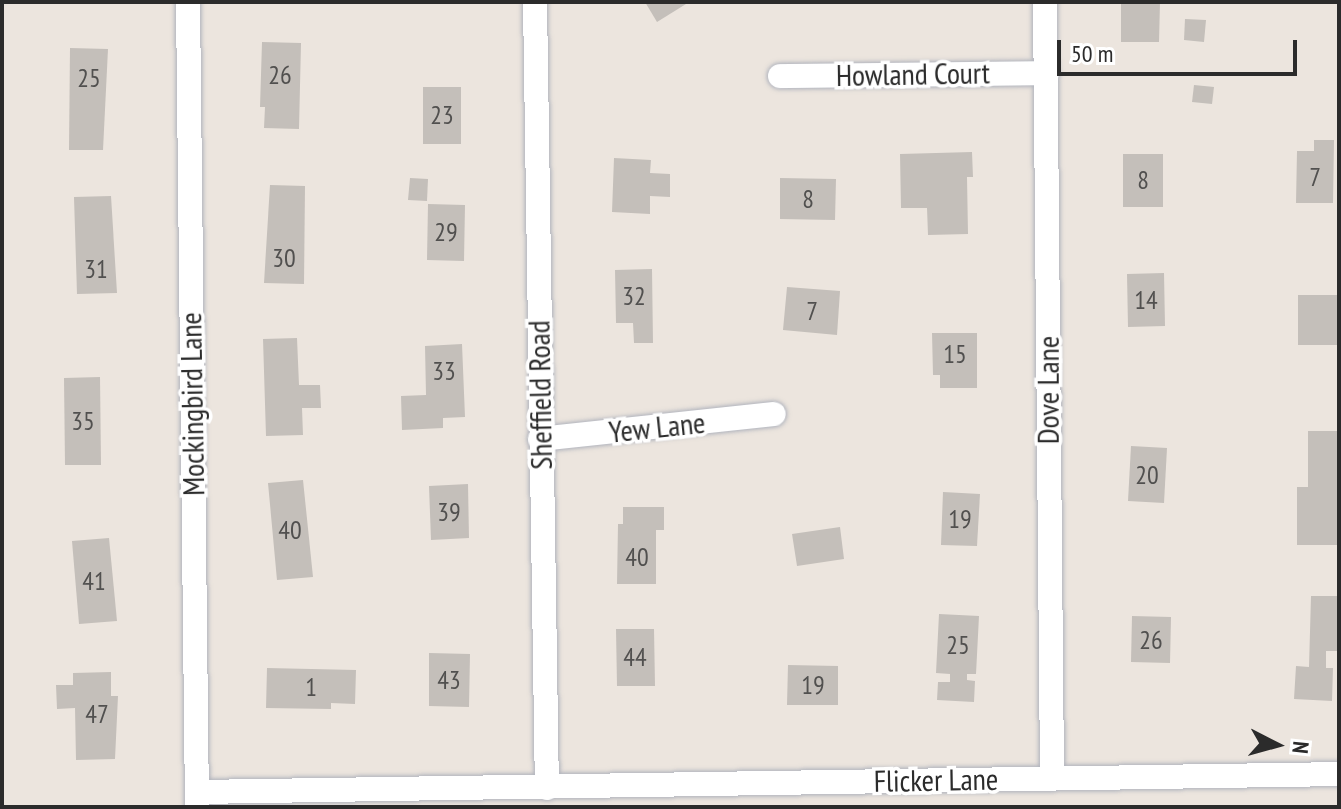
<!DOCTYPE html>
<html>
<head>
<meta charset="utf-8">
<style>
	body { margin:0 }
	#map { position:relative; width:1341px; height:809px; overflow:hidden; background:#ece5de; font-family:"PT Sans Narrow",sans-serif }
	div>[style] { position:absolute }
	.building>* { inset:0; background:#c4bfba }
	.roads { filter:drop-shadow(0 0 2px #b1b4bd) drop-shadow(0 0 2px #b1b4bd) }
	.minor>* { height:24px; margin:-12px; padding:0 12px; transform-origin:12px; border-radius:12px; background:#fff }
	span { translate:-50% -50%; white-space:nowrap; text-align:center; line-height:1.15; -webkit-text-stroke:7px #fff; paint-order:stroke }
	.number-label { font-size:26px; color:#51504f }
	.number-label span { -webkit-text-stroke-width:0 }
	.street-label { font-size:30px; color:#2b2b2b }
	.frame { position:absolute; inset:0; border:4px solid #2b2b2b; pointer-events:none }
	.north { position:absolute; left:1237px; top:705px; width:80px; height:80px; -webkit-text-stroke:6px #fff; paint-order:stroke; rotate:96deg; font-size:22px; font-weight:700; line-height:32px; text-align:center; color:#2b2b2b }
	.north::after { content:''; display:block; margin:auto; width:28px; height:36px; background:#2b2b2b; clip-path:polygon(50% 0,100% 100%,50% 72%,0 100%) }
	.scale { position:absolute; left:1057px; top:40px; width:240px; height:36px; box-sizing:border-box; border:4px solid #2b2b2b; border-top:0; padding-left:10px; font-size:24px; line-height:28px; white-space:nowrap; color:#2b2b2b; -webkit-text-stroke:6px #fff; paint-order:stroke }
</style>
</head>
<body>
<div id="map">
	<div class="building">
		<i style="clip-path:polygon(645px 2px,684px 2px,686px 4px,657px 22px)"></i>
		<i style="clip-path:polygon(1121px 2px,1160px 2px,1159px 42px,1121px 42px)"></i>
		<i style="clip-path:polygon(1185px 19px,1206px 20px,1204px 42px,1184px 40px)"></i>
		<i style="clip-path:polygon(262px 42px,301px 43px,299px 129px,264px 128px,265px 107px,260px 107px)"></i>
		<i style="clip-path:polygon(70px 48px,108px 49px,103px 150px,69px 150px)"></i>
		<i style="clip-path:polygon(1194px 85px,1214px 87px,1212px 104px,1192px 102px)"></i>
		<i style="clip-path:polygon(423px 87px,461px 87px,461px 144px,423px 144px)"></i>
		<i style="clip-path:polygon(1314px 140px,1334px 140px,1333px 203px,1296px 203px,1297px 151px,1314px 151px)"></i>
		<i style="clip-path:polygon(972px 152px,973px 177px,967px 177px,968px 234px,928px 235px,927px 208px,901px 208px,900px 154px)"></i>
		<i style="clip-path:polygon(1123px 154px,1163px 154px,1163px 207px,1123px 207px)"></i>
		<i style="clip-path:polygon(614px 158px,651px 160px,650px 173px,670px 174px,670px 197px,650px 196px,650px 214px,612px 212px)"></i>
		<i style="clip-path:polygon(410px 178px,428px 179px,427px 201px,408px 200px)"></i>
		<i style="clip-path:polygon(780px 178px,836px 179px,835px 220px,780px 219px)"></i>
		<i style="clip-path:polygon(270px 185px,305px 186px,304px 284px,264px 283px)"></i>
		<i style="clip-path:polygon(111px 196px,117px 293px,77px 294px,74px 197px)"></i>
		<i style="clip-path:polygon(428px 204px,465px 205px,464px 261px,427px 260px)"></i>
		<i style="clip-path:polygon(652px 269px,653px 343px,634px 343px,633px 323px,616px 323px,615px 270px)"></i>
		<i style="clip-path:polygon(1164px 273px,1165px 326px,1128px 327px,1127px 274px)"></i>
		<i style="clip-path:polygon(787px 287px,840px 291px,837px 335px,783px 330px)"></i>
		<i style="clip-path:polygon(1298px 295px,1339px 295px,1339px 345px,1298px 345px)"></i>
		<i style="clip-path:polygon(932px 333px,977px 333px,977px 388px,940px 388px,940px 375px,933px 375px)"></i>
		<i style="clip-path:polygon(297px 338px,299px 385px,320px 385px,321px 408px,302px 408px,303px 435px,266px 436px,263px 339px)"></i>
		<i style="clip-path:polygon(462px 344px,465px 417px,443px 418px,443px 428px,402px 430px,401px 396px,426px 395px,425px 346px)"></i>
		<i style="clip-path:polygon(100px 377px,101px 465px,65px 465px,64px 378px)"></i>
		<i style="clip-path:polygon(1308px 431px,1339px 431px,1339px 545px,1297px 545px,1297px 487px,1308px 487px)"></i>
		<i style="clip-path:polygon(1131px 446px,1167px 448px,1164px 503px,1128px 501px)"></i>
		<i style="clip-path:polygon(303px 480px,313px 577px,277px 580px,268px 483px)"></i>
		<i style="clip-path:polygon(468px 484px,469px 538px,431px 540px,429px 486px)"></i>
		<i style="clip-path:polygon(943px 492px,980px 494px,977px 546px,941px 545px)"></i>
		<i style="clip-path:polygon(623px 507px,664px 507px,664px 530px,656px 530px,656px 584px,617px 584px,618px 524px,623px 524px)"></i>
		<i style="clip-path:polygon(840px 527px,844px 559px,797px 566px,792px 534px)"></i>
		<i style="clip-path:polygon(109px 538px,117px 621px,79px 624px,72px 541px)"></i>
		<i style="clip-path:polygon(1311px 596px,1339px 596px,1339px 651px,1326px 651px,1326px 668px,1333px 668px,1332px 701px,1294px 699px,1296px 666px,1309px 667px)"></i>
		<i style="clip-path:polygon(939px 614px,979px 616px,976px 674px,967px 674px,967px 680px,975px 681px,974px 702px,937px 700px,938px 682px,950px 682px,950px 674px,936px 673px)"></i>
		<i style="clip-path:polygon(1132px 616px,1171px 617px,1170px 663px,1131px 662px)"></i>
		<i style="clip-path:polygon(616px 629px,654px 629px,655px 686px,617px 686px)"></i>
		<i style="clip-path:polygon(429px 653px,470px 654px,469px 707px,429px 706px)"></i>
		<i style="clip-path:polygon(788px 665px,838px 666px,838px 705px,787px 705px)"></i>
		<i style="clip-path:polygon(267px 668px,356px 670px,355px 704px,331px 703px,331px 709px,266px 708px)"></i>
		<i style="clip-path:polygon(111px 672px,111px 696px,118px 696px,115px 759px,76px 760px,75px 708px,57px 709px,56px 685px,73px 685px,73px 673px)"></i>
	</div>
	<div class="roads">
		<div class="minor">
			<i style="left:188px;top:2px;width:805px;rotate:89.36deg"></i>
			<i style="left:535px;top:2px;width:786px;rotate:89.13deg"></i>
			<i style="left:1045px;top:2px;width:776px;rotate:89.48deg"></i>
			<i style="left:780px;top:76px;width:267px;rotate:-0.6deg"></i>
			<i style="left:540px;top:439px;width:235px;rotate:-6.1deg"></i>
			<i style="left:197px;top:792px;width:1142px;rotate:-0.9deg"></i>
		</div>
	</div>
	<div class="number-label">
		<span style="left:280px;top:75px">26</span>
		<span style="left:89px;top:78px">25</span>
		<span style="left:442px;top:115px">23</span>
		<span style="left:1315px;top:177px">7</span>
		<span style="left:1143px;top:180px">8</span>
		<span style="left:808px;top:199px">8</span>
		<span style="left:446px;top:232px">29</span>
		<span style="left:284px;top:258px">30</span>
		<span style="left:96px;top:269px">31</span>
		<span style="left:634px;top:296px">32</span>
		<span style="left:1146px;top:300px">14</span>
		<span style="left:812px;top:311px">7</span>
		<span style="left:955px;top:354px">15</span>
		<span style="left:444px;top:371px">33</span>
		<span style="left:83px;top:421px">35</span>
		<span style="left:1147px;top:475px">20</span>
		<span style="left:449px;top:512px">39</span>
		<span style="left:960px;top:519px">19</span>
		<span style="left:290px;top:530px">40</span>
		<span style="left:637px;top:557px">40</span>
		<span style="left:94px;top:581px">41</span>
		<span style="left:1151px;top:640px">26</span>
		<span style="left:958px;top:645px">25</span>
		<span style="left:635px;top:657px">44</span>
		<span style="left:449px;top:680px">43</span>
		<span style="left:813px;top:685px">19</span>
		<span style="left:311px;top:687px">1</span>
		<span style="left:97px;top:714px">47</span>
	</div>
	<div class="street-label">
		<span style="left:913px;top:74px;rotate:-1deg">Howland Court</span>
		<span style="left:1048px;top:390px;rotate:-90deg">Dove Lane</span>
		<span style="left:540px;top:395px;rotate:-91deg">Sheffield Road</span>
		<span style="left:192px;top:404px;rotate:-91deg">Mockingbird Lane</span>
		<span style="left:657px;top:427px;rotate:-6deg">Yew Lane</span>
		<span style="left:936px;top:780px;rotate:-1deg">Flicker Lane</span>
	</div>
	<div class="frame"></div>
	<div class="north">N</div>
	<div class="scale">50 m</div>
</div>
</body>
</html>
